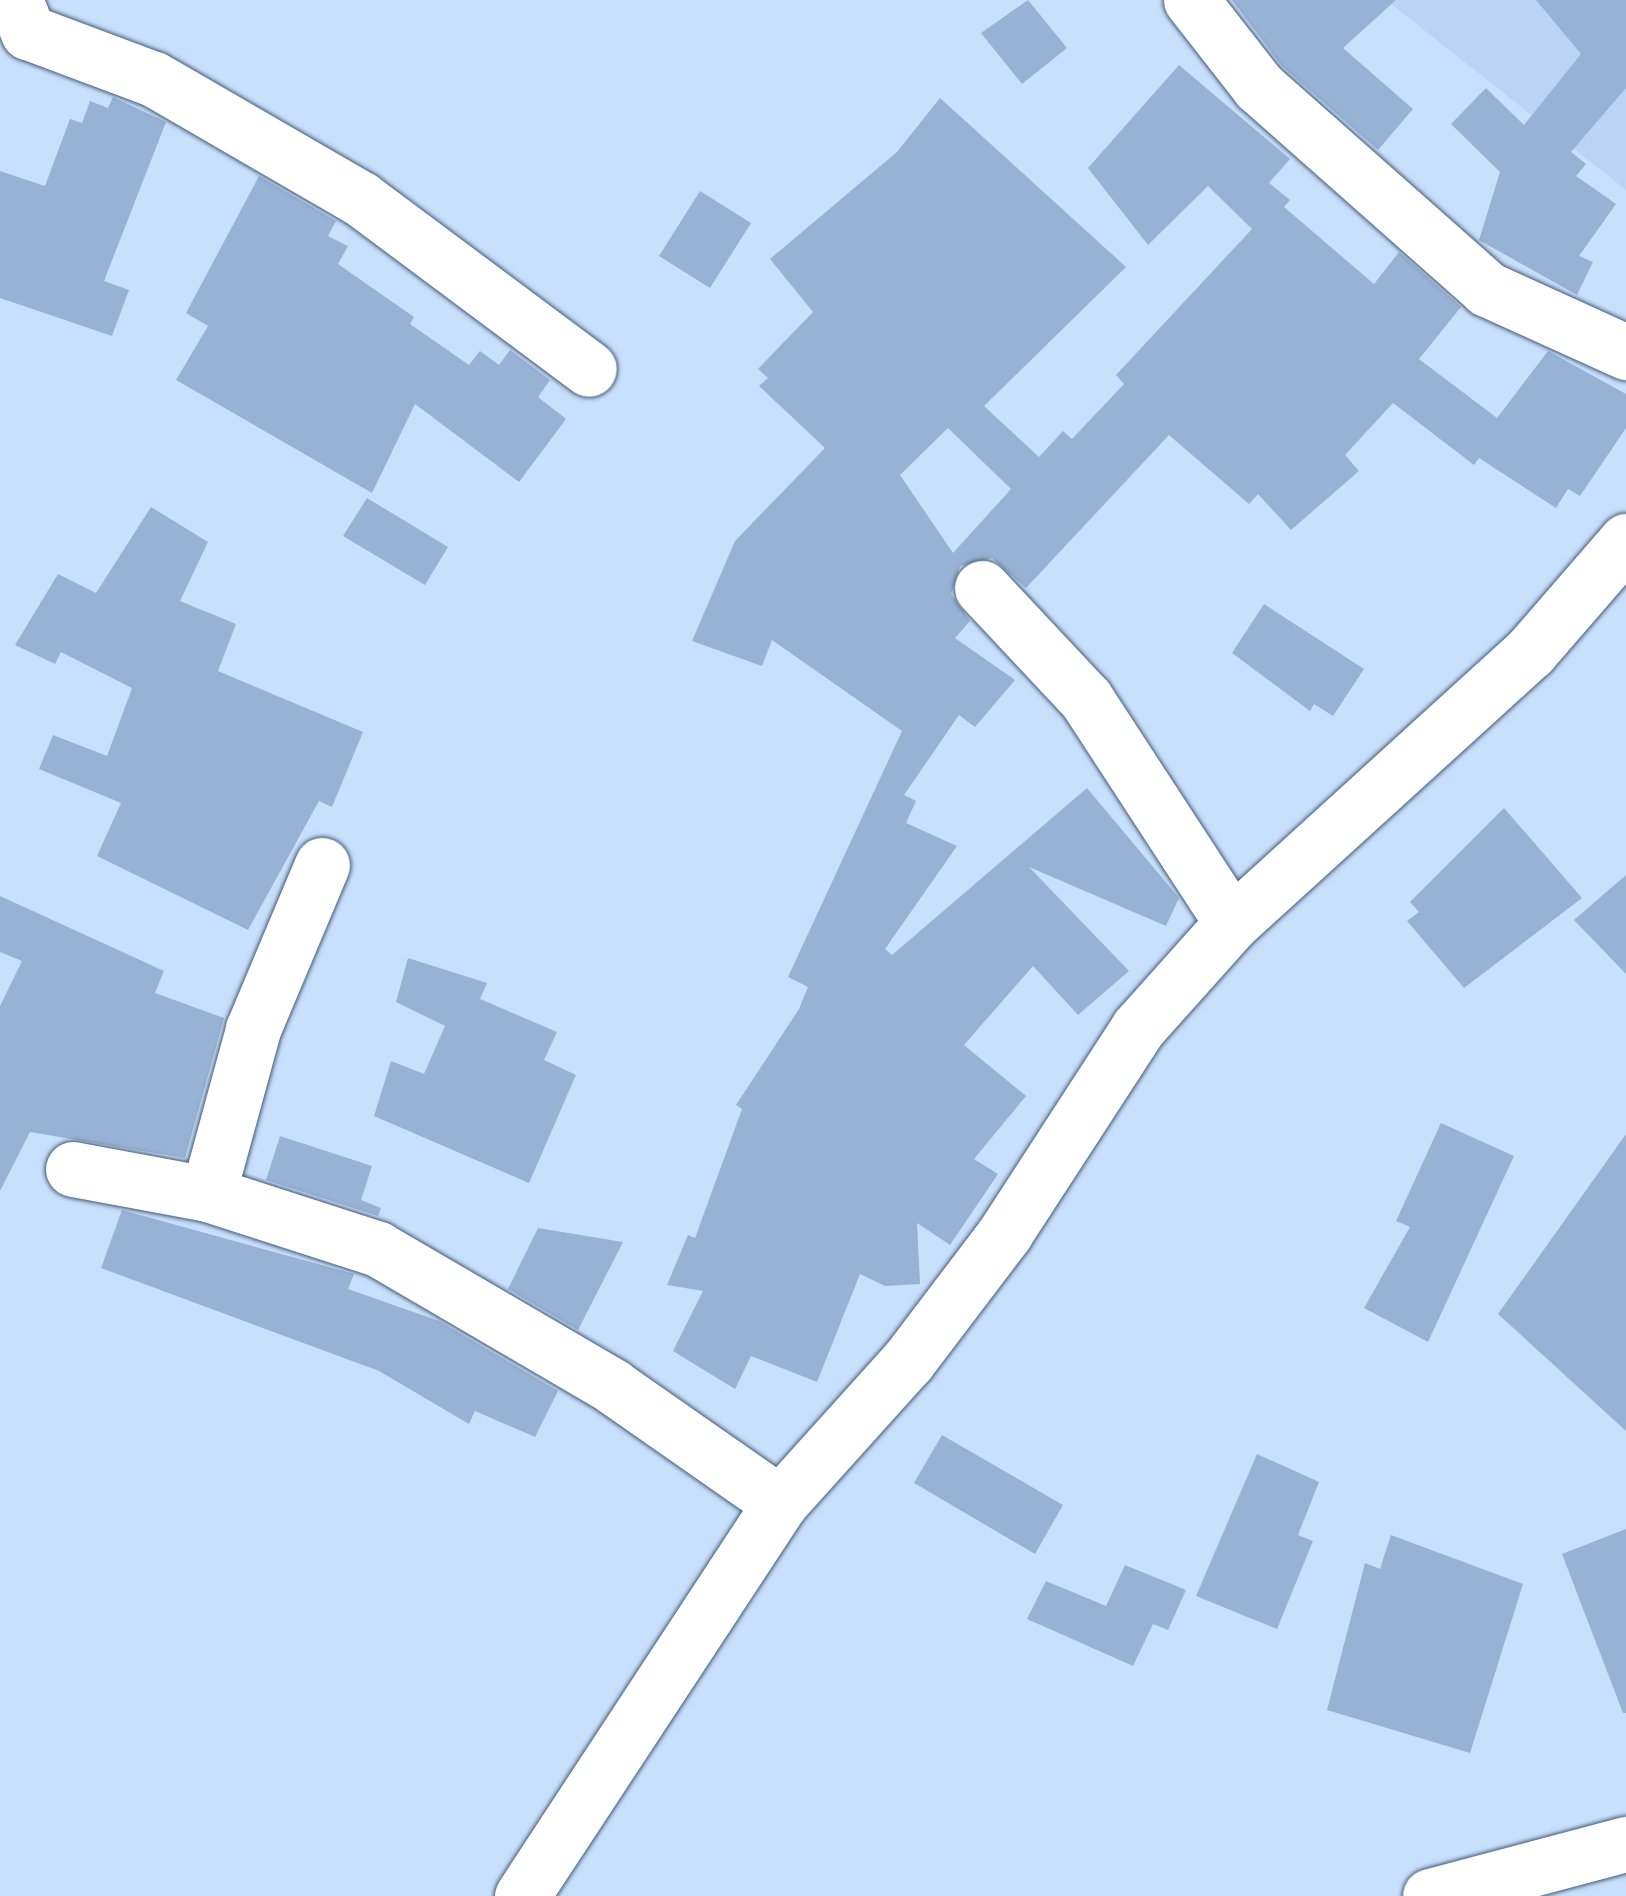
<!DOCTYPE html>
<html>
<head>
<meta charset="utf-8">
<style>
	body { margin:0 }
	#map { position:relative; width:1626px; height:1896px; overflow:hidden; background:#c9e0fd; font-family:"Varela Round",sans-serif }
	div>[style] { position:absolute }
	.built>* { inset:0; background:#bbd4f6 }
	.building>* { inset:0; background:#97b2d4 }
	.roads { filter:drop-shadow(0 0 2px #425a79) drop-shadow(0 0 2px #425a79) }
	.minor>* { height:55px; margin:-27.5px; padding:0 27.5px; transform-origin:27.5px; border-radius:27.5px; background:#fff }
	span { translate:-50% -50%; white-space:nowrap; text-align:center; line-height:1.15; -webkit-text-stroke:9px #fff; paint-order:stroke }
</style>
</head>
<body>
<div id="map">
	<div class="built">
		<i style="clip-path:polygon(1386px 0,1626px 0,1626px 190px)"></i>
	</div>
	<div class="building">
		<i style="clip-path:polygon(1028px 0,1067px 48px,1022px 84px,981px 33px)"></i>
		<i style="clip-path:polygon(1232px 0,1396px 0,1343px 48px,1413px 109px,1378px 150px,1282px 66px)"></i>
		<i style="clip-path:polygon(1536px 0,1626px 0,1626px 88px,1571px 152px,1586px 164px,1576px 176px,1616px 204px,1579px 256px,1593px 262px,1577px 295px,1479px 240px,1500px 172px,1451px 124px,1486px 88px,1524px 125px,1581px 54px)"></i>
		<i style="clip-path:polygon(evenodd,1179px 65px,1290px 159px,1269px 183px,1290px 200px,1284px 207px,1374px 284px,1399px 252px,1461px 307px,1419px 359px,1497px 418px,1548px 351px,1626px 394px,1626px 428px,1580px 496px,1568px 489px,1556px 508px,1479px 458px,1474px 465px,1393px 403px,1345px 455px,1359px 471px,1291px 530px,1258px 494px,1249px 504px,1169px 435px,1026px 588px,992px 558px,960px 566px,951px 594px,970px 621px,955px 638px,1015px 680px,975px 727px,959px 715px,904px 795px,916px 801px,906px 823px,957px 846px,885px 949px,892px 955px,1087px 788px,1179px 898px,1166px 926px,1029px 867px,1129px 971px,1078px 1015px,1033px 966px,964px 1045px,1026px 1096px,974px 1159px,998px 1174px,950px 1245px,917px 1223px,920px 1284px,885px 1286px,860px 1274px,817px 1382px,751px 1356px,735px 1389px,673px 1351px,703px 1291px,667px 1285px,688px 1235px,695px 1238px,742px 1109px,736px 1105px,799px 1009px,808px 987px,788px 977px,902px 731px,772px 640px,762px 666px,692px 641px,735px 541px,825px 448px,759px 386px,768px 378px,758px 369px,813px 312px,770px 259px,897px 152px,940px 98px,1126px 267px,984px 406px,1039px 457px,1063px 431px,1072px 439px,1124px 384px,1116px 375px,1252px 229px,1208px 186px,1148px 245px,1088px 168px,1179px 65px,948px 428px,1011px 489px,953px 553px,900px 475px,948px 428px)"></i>
		<i style="clip-path:polygon(113px 97px,166px 122px,104px 281px,129px 290px,112px 336px,0 298px,0 171px,45px 186px,70px 119px,82px 123px,90px 101px,108px 108px)"></i>
		<i style="clip-path:polygon(259px 176px,336px 221px,328px 236px,348px 246px,338px 264px,414px 317px,410px 324px,469px 365px,480px 351px,499px 365px,510px 350px,550px 380px,538px 397px,566px 419px,519px 482px,415px 404px,372px 493px,176px 380px,208px 326px,186px 313px)"></i>
		<i style="clip-path:polygon(700px 191px,751px 223px,710px 288px,659px 256px)"></i>
		<i style="clip-path:polygon(367px 498px,448px 547px,425px 585px,343px 536px)"></i>
		<i style="clip-path:polygon(151px 507px,208px 542px,180px 601px,236px 624px,218px 671px,363px 732px,332px 807px,319px 801px,248px 930px,97px 856px,121px 803px,39px 769px,53px 735px,107px 756px,132px 688px,61px 652px,55px 664px,15px 645px,58px 574px,96px 593px)"></i>
		<i style="clip-path:polygon(1264px 604px,1364px 669px,1333px 716px,1314px 704px,1310px 711px,1232px 653px)"></i>
		<i style="clip-path:polygon(1504px 808px,1582px 898px,1464px 988px,1407px 921px,1419px 912px,1410px 902px)"></i>
		<i style="clip-path:polygon(1626px 875px,1626px 974px,1574px 920px)"></i>
		<i style="clip-path:polygon(0 896px,164px 971px,155px 993px,224px 1018px,185px 1158px,30px 1132px,0 1191px,0 1006px,22px 961px,0 952px)"></i>
		<i style="clip-path:polygon(408px 958px,487px 983px,480px 999px,557px 1032px,544px 1060px,576px 1075px,529px 1183px,374px 1116px,391px 1061px,424px 1074px,445px 1026px,396px 1002px)"></i>
		<i style="clip-path:polygon(1441px 1123px,1514px 1156px,1428px 1342px,1364px 1308px,1410px 1227px,1396px 1221px)"></i>
		<i style="clip-path:polygon(1626px 1134px,1626px 1431px,1498px 1314px)"></i>
		<i style="clip-path:polygon(280px 1136px,372px 1166px,361px 1200px,381px 1208px,378px 1216px,266px 1180px)"></i>
		<i style="clip-path:polygon(122px 1210px,354px 1274px,348px 1289px,439px 1321px,558px 1391px,535px 1437px,475px 1411px,469px 1424px,379px 1371px,101px 1268px)"></i>
		<i style="clip-path:polygon(538px 1228px,623px 1242px,578px 1330px,508px 1289px)"></i>
		<i style="clip-path:polygon(942px 1435px,1063px 1505px,1035px 1554px,914px 1483px)"></i>
		<i style="clip-path:polygon(1257px 1454px,1319px 1482px,1298px 1535px,1313px 1541px,1277px 1629px,1196px 1596px)"></i>
		<i style="clip-path:polygon(1626px 1529px,1626px 1713px,1623px 1713px,1562px 1554px)"></i>
		<i style="clip-path:polygon(1391px 1535px,1523px 1584px,1470px 1753px,1327px 1710px,1365px 1563px,1380px 1569px)"></i>
		<i style="clip-path:polygon(1125px 1565px,1186px 1590px,1168px 1630px,1153px 1624px,1133px 1666px,1027px 1619px,1046px 1581px,1106px 1606px)"></i>
	</div>
	<div class="roads">
		<div class="minor">
			<i style="left:15px;top:0;width:35px;rotate:68deg"></i>
			<i style="left:28px;top:32px;width:134px;rotate:20.5deg"></i>
			<i style="left:154px;top:79px;width:239px;rotate:30.1deg"></i>
			<i style="left:361px;top:199px;width:284px;rotate:36.7deg"></i>
			<i style="left:1191px;top:0;width:110px;rotate:52deg"></i>
			<i style="left:1259px;top:87px;width:305px;rotate:41.5deg"></i>
			<i style="left:1487px;top:289px;width:153px;rotate:24.4deg"></i>
			<i style="left:982px;top:588px;width:152px;rotate:46.9deg"></i>
			<i style="left:1086px;top:699px;width:267px;rotate:56.9deg"></i>
			<i style="left:73px;top:1169px;width:137px;rotate:10.5deg"></i>
			<i style="left:208px;top:1194px;width:179px;rotate:17.9deg"></i>
			<i style="left:378px;top:1249px;width:271px;rotate:30.3deg"></i>
			<i style="left:612px;top:1386px;width:205px;rotate:34.9deg"></i>
			<i style="left:208px;top:1194px;width:171px;rotate:-74.7deg"></i>
			<i style="left:253px;top:1029px;width:178px;rotate:-67.2deg"></i>
			<i style="left:522px;top:1896px;width:470px;rotate:-56.7deg"></i>
			<i style="left:780px;top:1503px;width:191px;rotate:-48deg"></i>
			<i style="left:908px;top:1361px;width:161px;rotate:-52.8deg"></i>
			<i style="left:1005px;top:1233px;width:244px;rotate:-57deg"></i>
			<i style="left:1138px;top:1028px;width:141px;rotate:-48.2deg"></i>
			<i style="left:1232px;top:923px;width:403px;rotate:-42.3deg"></i>
			<i style="left:1530px;top:652px;width:147px;rotate:-49.1deg"></i>
			<i style="left:1430px;top:1896px;width:203px;rotate:-14.9deg"></i>
		</div>
	</div>
</div>
</body>
</html>
